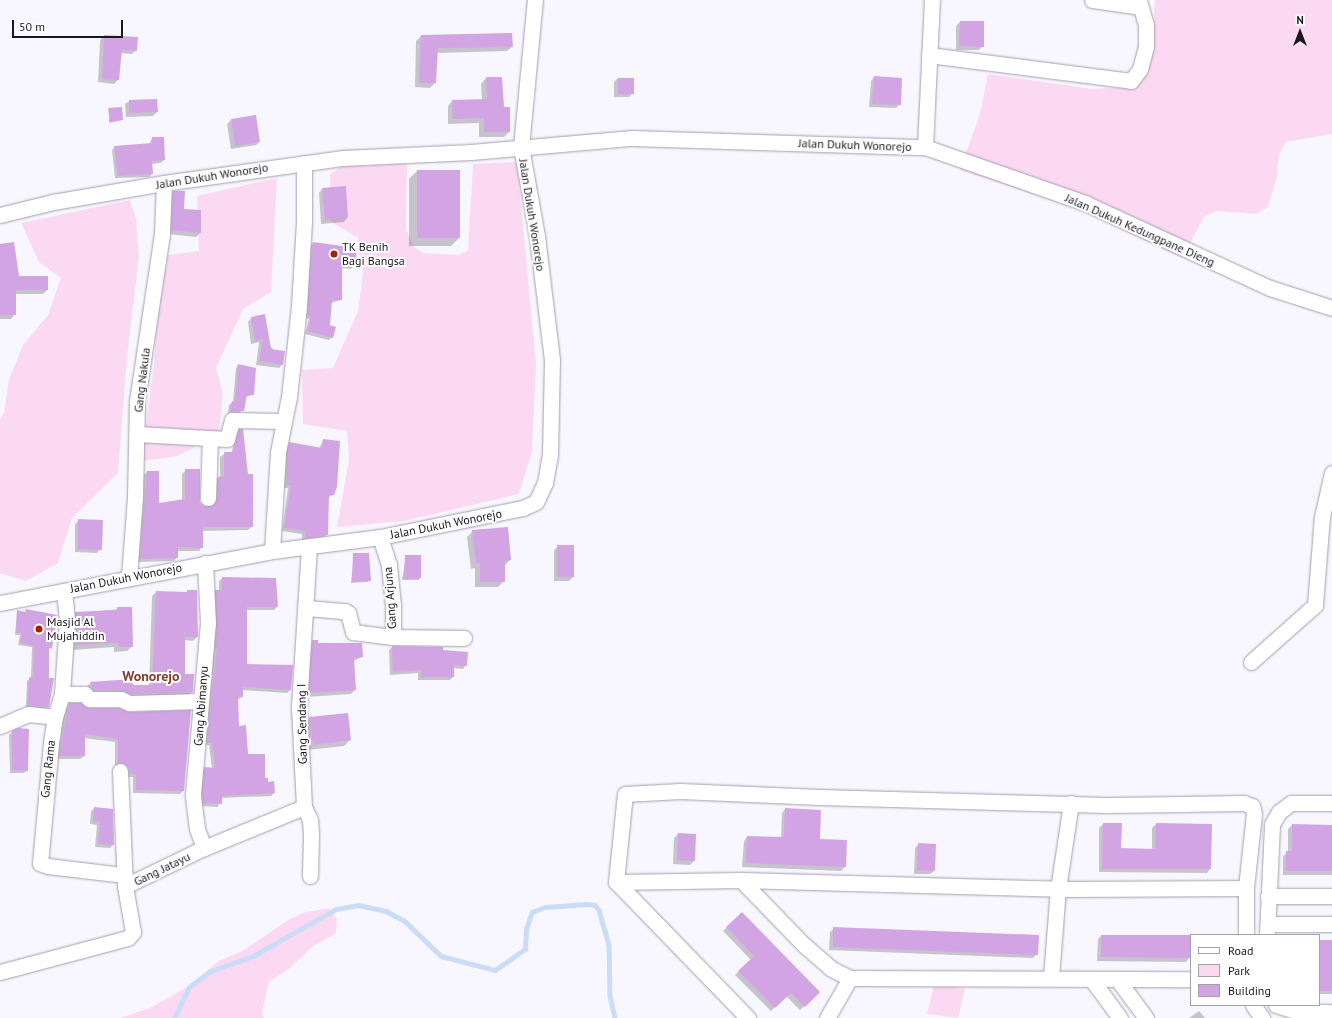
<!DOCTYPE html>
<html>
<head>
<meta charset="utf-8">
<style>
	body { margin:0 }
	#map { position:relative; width:1332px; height:1018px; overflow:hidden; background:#f8f6fe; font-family:"PT Sans",sans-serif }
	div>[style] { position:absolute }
	.green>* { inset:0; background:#fcd9f3 }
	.shadow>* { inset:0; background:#0003 }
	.stream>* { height:4.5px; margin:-2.25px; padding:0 2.25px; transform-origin:2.25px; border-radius:2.25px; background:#cbdcf7 }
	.building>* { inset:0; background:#d3a4e4 }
	.roads { filter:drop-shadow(0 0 1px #a39eaf) drop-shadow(0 0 1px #a39eaf) }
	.minor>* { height:15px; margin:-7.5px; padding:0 7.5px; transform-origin:7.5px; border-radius:7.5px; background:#fff }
	.dots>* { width:11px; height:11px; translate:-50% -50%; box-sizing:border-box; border:2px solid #fff; border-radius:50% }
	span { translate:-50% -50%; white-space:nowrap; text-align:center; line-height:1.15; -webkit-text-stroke:4px #fff; paint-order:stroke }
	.street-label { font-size:12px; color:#1a181f }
	.poi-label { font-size:12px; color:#1a181f }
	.left { translate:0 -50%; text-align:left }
	.quarter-label { font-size:14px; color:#833d30; font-weight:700 }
	.legend { position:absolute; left:1190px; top:934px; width:130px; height:72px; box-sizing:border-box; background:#fff; border:1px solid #a3a3a5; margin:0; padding:5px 7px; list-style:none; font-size:12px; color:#1a181f }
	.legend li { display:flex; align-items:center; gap:8px; height:20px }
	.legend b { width:20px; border:1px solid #a3a3a5 }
	.north { position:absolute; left:1280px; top:12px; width:40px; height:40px; -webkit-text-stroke:3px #fff; paint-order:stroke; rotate:0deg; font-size:11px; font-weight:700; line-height:16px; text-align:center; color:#1a181f }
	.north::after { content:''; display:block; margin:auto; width:14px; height:18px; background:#1a181f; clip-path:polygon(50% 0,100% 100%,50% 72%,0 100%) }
	.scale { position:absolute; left:12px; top:20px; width:111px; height:18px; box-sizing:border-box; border:2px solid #1a181f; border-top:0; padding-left:5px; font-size:12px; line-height:14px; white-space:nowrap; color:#1a181f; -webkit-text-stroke:3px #fff; paint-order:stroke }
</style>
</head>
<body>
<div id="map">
	<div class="green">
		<i style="clip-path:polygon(1155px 0,1332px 0,1332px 134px,1286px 142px,1279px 154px,1276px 180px,1268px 207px,1256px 214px,1216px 211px,1204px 217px,1182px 258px,1081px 210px,960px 170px,980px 114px,988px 74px,1092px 89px,1130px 87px,1145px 75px,1152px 55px)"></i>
		<i style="clip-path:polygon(407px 162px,406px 229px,414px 247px,424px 253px,458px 255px,468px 251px,473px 164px,517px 162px,536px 362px,532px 452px,519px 494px,404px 521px,337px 527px,349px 460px,347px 431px,303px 424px,302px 370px,333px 368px,358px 311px,363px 274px,358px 238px,331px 222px,330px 174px,344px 165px)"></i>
		<i style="clip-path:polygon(277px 178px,271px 292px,243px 309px,216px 368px,223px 394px,219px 434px,178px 456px,141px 461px,154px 365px,157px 314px,168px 255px,199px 251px,197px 196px)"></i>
		<i style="clip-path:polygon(130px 200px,136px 219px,139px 256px,127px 357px,118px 473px,72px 518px,58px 563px,26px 581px,0 573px,0 419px,4px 413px,9px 380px,23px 345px,48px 315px,61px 278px,39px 262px,21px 223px)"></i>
		<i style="clip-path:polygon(329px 908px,337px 919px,336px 933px,312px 947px,291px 967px,269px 982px,262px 1012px,264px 1018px,120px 1018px,150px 1008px,187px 987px,219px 961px,244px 950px,290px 919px,302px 913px)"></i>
		<i style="clip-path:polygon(935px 981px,965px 989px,958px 1018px,927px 1014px)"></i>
	</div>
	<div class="shadow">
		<i style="clip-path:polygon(960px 22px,983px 46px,979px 50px,956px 50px,956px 26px)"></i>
		<i style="clip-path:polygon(104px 36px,136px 50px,132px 54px,120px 53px,118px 80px,114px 84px,98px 82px,100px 40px)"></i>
		<i style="clip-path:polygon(421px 36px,512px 47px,507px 51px,437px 53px,435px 83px,430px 88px,415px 87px,416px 41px)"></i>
		<i style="clip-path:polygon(874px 77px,900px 104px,896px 108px,869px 107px,871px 81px)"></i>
		<i style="clip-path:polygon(486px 78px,503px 108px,509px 108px,509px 132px,504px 137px,479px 137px,479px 123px,448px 124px,448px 106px,453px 100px,482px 100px,481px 84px)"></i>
		<i style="clip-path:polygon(618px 78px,633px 93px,629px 97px,614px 97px,614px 82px)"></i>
		<i style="clip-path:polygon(129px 101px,157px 112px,153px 116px,126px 117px,125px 104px)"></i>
		<i style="clip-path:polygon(109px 109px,122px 120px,109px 123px)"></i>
		<i style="clip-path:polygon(255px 116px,259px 142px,256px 145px,231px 149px,227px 124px,231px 120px)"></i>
		<i style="clip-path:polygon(152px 138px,164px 160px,161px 163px,151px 164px,152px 174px,149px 177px,115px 178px,112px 150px,115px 147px,149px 145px)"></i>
		<i style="clip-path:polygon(417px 171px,459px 238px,451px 246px,409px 246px,409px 179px)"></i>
		<i style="clip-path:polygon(322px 189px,347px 218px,344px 222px,321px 224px,319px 193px)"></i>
		<i style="clip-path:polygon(173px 192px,200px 233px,196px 237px,168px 234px,169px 196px)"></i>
		<i style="clip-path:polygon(313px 243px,354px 266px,351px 269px,341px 268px,341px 300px,331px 303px,329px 326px,332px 337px,329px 340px,305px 334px,309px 319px,305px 318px,310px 246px)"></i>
		<i style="clip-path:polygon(0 245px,18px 277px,47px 290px,43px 294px,15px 294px,15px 314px,11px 319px,0 319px)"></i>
		<i style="clip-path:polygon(251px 318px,283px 364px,279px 368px,256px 365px,259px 342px,251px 344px,248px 322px)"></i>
		<i style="clip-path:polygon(238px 365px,253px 395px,245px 397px,240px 414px,228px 414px,229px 405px,233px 402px,236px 368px)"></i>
		<i style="clip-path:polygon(239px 430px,252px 526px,248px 530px,202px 531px,202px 547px,199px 551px,177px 551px,177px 557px,174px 561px,137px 562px,143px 476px,147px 472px,158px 504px,182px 501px,182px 474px,186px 470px,199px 502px,203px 507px,211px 507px,214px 503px,214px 481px,220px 478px,220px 457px,224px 454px,231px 454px,236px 434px)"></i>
		<i style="clip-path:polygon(323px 440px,333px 495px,327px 498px,327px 534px,323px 538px,302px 540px,302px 534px,282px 531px,288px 488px,284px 488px,286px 447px,290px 443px,319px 449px)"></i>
		<i style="clip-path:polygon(79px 520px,101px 549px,97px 553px,75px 552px,75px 524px)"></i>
		<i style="clip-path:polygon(473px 531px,510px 560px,505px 565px,504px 581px,498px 587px,475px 587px,475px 568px,471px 569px,467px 537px)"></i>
		<i style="clip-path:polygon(558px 546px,573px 546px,573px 577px,569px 581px,554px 581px,554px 550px)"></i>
		<i style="clip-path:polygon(354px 554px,370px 580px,368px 582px,351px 583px)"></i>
		<i style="clip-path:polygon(406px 556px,420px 578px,419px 580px,402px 580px)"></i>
		<i style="clip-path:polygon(222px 578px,275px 579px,277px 607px,274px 610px,246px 610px,246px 665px,290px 690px,287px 693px,242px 690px,242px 697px,237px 700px,238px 727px,247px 755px,267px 783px,273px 782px,274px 793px,271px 796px,221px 798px,218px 807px,200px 806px,202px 772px,205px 768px,212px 769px,209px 745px,204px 745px,214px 651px,212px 651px,213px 594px,219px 591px,219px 581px)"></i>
		<i style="clip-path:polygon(188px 591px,196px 591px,197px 637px,193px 641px,184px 640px,184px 675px,192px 692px,188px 696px,127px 697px,90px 693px,87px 686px,91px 683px,149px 686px,152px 596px,156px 592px,185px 593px)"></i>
		<i style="clip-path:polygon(131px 608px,132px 646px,127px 651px,114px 652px,114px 647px,72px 650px,70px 618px,76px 613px)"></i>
		<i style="clip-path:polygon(17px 611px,56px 616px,48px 651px,48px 707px,45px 709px,26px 707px,27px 681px,31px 678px,32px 647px,18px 645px,20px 635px,15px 635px)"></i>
		<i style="clip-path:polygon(313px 641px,362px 657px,353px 661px,355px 690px,351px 694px,306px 697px,309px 645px)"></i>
		<i style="clip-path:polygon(392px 647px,442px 648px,442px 651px,466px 665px,463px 669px,453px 668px,453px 677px,450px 680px,418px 680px,418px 673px,390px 675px,389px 650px)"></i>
		<i style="clip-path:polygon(69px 704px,89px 709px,129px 713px,183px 791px,180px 794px,133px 793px,133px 777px,128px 777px,127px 772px,121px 766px,115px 766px,115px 742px,84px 738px,84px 756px,80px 759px,56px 759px,58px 742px,61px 739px,60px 729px,66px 707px)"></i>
		<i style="clip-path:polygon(310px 718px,350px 740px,344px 746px,307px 750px,304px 724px)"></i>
		<i style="clip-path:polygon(12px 732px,27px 770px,24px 773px,10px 773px,9px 735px)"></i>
		<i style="clip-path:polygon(94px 808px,113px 845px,110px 848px,95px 847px,97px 825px,90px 824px,91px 812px)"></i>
		<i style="clip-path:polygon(785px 809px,845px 867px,841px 871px,742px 867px,744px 841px,747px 837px,781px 838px,782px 813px)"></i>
		<i style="clip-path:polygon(1103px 824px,1121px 824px,1120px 849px,1152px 850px,1152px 828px,1156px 824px,1211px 825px,1210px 869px,1207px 873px,1099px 872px,1099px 828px)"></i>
		<i style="clip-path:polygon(1292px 825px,1332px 825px,1332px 875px,1283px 875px,1283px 856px,1288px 852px,1288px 829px)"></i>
		<i style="clip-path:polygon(678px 834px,694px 861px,690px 865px,673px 864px,674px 838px)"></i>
		<i style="clip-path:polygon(919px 844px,934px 871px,930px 874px,914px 874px,915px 848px)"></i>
		<i style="clip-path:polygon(742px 913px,819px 992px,800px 1010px,786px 996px,771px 1011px,735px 975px,751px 960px,723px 931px)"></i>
		<i style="clip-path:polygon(834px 928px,1037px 954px,1033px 958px,829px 950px,830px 932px)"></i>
		<i style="clip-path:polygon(1101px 936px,1189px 958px,1186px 962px,1097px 961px,1098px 939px)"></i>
		<i style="clip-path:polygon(1319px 941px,1332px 941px,1332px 994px,1319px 994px)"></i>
		<i style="clip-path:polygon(1199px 1011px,1205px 1018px,1189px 1018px)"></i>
	</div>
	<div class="stream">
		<i style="left:174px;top:1018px;width:34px;rotate:-64deg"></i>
		<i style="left:189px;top:987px;width:27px;rotate:-36deg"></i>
		<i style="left:211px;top:971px;width:45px;rotate:-19.7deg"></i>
		<i style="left:253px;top:956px;width:95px;rotate:-29.5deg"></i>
		<i style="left:336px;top:909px;width:22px;rotate:-10deg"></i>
		<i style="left:358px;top:905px;width:29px;rotate:12deg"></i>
		<i style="left:386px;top:911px;width:21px;rotate:28deg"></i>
		<i style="left:405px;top:921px;width:50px;rotate:44.2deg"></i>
		<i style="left:441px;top:956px;width:56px;rotate:14.5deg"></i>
		<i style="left:495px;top:970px;width:37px;rotate:-35deg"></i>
		<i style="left:525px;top:949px;width:20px;rotate:-87deg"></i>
		<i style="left:526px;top:929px;width:18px;rotate:-71deg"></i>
		<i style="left:532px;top:912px;width:14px;rotate:-21deg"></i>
		<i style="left:545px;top:907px;width:42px;rotate:-4.1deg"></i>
		<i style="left:587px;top:904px;width:8px;rotate:7deg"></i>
		<i style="left:595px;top:905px;width:6px;rotate:51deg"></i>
		<i style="left:599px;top:910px;width:35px;rotate:74deg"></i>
		<i style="left:609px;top:944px;width:52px;rotate:88.9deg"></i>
		<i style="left:610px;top:996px;width:23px;rotate:77deg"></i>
	</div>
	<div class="building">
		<i style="clip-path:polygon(960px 21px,984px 21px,984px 47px,959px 46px)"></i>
		<i style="clip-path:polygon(512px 33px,513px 47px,438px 48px,436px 83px,419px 83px,421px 35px)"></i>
		<i style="clip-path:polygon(104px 35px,138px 37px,137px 51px,122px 50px,119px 80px,102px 79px)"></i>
		<i style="clip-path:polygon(874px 76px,902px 78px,901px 105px,872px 104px)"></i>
		<i style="clip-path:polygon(486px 77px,502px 77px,504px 107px,510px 107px,510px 132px,484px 132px,484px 118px,453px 119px,452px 100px,487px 99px)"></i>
		<i style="clip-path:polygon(618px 78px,634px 78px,634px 94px,618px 94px)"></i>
		<i style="clip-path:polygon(157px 99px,158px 112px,129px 113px,129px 100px)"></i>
		<i style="clip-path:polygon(122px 107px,123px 120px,110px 122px,108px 108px)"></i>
		<i style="clip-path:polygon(256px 115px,260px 142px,235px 146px,231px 119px)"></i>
		<i style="clip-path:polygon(152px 137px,164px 137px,165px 160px,152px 161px,153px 174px,118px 176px,114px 146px,152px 143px)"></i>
		<i style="clip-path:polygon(417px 170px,460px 170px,460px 238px,417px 238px)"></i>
		<i style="clip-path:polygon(346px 186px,348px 218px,325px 220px,322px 188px)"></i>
		<i style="clip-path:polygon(173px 191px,185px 191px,184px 209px,201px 210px,201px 233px,171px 230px)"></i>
		<i style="clip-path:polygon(14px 242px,19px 276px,48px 276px,48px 290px,16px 290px,16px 315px,0 315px,0 244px)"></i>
		<i style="clip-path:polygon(313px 242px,357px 248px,355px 267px,342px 265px,342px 300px,332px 300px,330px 325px,336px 327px,333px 338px,307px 331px,311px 316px,307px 315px)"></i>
		<i style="clip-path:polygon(265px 314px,271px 349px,285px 351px,283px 365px,259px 361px,263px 339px,255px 341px,251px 317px)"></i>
		<i style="clip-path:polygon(238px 364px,256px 368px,254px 395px,247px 395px,244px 411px,230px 411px,232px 401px,235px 402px)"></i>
		<i style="clip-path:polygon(239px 429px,243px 429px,248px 474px,253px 474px,253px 527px,203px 527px,203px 548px,178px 547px,178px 558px,140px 559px,147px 471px,159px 471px,159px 503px,185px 499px,185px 469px,200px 469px,200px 502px,204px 506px,212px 506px,217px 499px,218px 477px,224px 476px,224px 452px,233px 452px)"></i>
		<i style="clip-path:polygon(323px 439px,340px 441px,337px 487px,334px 495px,329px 495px,328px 535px,305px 538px,305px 531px,284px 528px,291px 485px,287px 485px,287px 455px,289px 442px,322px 448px)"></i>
		<i style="clip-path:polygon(78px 519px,103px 520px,102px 550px,78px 549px)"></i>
		<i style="clip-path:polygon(508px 527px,511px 560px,505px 561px,505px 582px,480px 582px,480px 563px,476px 564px,472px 530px)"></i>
		<i style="clip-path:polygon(557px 545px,574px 545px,574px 577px,557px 577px)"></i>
		<i style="clip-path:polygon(353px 553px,369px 553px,371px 581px,352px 582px)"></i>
		<i style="clip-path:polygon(405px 555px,421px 555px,421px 578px,404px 579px)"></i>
		<i style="clip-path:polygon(222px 577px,276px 578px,278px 607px,247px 607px,247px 664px,293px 665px,291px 690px,243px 687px,243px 697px,238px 697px,239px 726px,246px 725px,248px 754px,265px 754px,265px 778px,268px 778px,268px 782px,274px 781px,275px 793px,222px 796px,222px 804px,203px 803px,202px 794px,204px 767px,215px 768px,212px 743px,207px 743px,217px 648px,215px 648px,215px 590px,222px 590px)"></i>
		<i style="clip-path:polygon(187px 590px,197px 590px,198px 637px,185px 637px,185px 674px,194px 674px,193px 692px,131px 694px,121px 690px,93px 690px,90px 682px,133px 679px,133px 685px,152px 685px,156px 591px,187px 592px)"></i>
		<i style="clip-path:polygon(117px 607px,132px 607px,133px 647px,119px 647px,119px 643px,76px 645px,75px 612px,117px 610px)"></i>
		<i style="clip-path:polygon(26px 609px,57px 615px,52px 649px,49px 648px,49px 678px,54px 678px,49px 707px,27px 705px,29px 677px,33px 678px,34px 646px,20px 643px,22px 633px,16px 633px,17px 610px,25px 612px)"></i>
		<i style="clip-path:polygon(312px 640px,318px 640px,318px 643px,362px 643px,363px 657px,354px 658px,356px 690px,309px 693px)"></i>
		<i style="clip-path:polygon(392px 646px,443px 647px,443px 650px,468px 652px,467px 666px,454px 665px,454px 677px,421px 677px,421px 670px,393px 672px)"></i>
		<i style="clip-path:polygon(69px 703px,81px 703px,89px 708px,119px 708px,129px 712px,191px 710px,184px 791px,136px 790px,136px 774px,131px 774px,130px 768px,124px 763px,118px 763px,118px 739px,85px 734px,85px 756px,59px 756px)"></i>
		<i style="clip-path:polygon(348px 713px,351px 740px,313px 745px,309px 717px)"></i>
		<i style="clip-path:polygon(18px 728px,29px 729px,28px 771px,12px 770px,12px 731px)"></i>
		<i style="clip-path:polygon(94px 807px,113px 809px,114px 845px,98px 844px,100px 822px,93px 821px)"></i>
		<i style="clip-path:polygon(785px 808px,821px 810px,820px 839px,847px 840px,846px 867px,746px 863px,747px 836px,784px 837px)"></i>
		<i style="clip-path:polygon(1103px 823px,1122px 823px,1121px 848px,1155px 849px,1156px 823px,1212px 824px,1211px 869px,1102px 869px)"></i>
		<i style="clip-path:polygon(1292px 824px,1332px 825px,1332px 871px,1286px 871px,1286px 851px,1292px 851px)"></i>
		<i style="clip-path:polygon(678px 833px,696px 834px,695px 861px,677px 860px)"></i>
		<i style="clip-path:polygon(918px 843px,936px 844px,935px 871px,917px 870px)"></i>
		<i style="clip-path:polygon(742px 912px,820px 992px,805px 1007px,791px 993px,775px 1008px,738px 971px,754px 956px,726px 927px)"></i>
		<i style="clip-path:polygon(833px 927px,1039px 935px,1038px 955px,833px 947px)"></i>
		<i style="clip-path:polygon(1101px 935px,1191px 935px,1190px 958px,1101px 957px)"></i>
		<i style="clip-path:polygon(1319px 940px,1332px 940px,1332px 991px,1319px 991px)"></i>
	</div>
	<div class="roads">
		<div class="minor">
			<i style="left:1092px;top:0;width:49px;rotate:8.3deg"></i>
			<i style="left:929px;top:55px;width:204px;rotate:7.3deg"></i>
			<i style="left:1131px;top:81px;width:15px;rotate:-53deg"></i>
			<i style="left:1140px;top:69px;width:23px;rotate:-75deg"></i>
			<i style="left:1146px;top:47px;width:22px;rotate:-90deg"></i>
			<i style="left:1146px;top:25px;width:26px;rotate:-106deg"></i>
			<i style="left:925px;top:147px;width:147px;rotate:-87.3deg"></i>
			<i style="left:0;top:215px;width:55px;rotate:-13.8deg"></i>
			<i style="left:53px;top:202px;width:113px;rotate:-9.7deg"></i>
			<i style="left:164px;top:183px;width:181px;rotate:-8deg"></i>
			<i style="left:343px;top:158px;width:128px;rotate:-2.7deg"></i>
			<i style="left:471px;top:152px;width:162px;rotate:-5deg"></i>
			<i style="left:632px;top:138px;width:293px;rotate:1.8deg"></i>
			<i style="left:925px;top:147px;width:170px;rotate:19.3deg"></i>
			<i style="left:1085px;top:203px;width:204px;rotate:24.7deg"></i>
			<i style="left:1270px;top:288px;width:65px;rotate:17.9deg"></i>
			<i style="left:137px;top:434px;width:90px;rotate:3.2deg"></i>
			<i style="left:227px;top:439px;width:20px;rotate:-75deg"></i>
			<i style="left:232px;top:420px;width:50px;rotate:1.1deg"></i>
			<i style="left:208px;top:498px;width:59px;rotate:-88.1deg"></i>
			<i style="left:380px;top:537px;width:29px;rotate:72deg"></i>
			<i style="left:389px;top:565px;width:41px;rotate:84.4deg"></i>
			<i style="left:393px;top:606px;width:31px;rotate:90deg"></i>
			<i style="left:393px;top:637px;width:71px;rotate:0.8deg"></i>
			<i style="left:309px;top:547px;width:161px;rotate:93.6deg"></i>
			<i style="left:299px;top:708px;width:99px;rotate:87.1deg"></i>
			<i style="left:304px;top:807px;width:14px;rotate:65deg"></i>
			<i style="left:310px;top:820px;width:15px;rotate:86deg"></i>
			<i style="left:311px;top:835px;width:41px;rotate:91.4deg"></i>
			<i style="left:272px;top:551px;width:99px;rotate:-86.5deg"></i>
			<i style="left:278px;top:452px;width:56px;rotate:-78.7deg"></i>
			<i style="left:289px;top:397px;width:92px;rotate:-83.7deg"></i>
			<i style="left:299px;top:306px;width:85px;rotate:-86.6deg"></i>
			<i style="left:304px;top:221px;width:58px;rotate:-90deg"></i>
			<i style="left:129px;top:577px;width:80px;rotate:-85.7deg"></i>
			<i style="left:135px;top:497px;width:96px;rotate:-88.8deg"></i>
			<i style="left:137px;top:401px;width:169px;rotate:-81.5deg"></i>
			<i style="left:162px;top:234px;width:51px;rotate:-87.8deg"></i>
			<i style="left:64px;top:591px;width:29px;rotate:84deg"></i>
			<i style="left:67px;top:620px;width:74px;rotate:93.9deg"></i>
			<i style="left:62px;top:694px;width:24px;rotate:107deg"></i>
			<i style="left:55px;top:717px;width:26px;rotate:99deg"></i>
			<i style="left:51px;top:743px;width:121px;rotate:95.2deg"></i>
			<i style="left:40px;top:863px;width:9px;rotate:21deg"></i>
			<i style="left:48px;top:866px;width:77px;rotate:6.8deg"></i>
			<i style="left:0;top:603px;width:277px;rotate:-10.8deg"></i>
			<i style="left:272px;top:551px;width:109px;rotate:-7.4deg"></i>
			<i style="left:380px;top:537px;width:146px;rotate:-11.5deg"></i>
			<i style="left:523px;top:508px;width:14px;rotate:-25deg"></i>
			<i style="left:536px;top:502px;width:21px;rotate:-65deg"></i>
			<i style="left:545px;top:483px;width:28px;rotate:-80deg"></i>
			<i style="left:550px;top:455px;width:95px;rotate:-88.8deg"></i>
			<i style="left:552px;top:360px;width:125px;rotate:-96.9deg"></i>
			<i style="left:537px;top:236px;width:90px;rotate:-100.2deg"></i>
			<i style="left:521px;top:147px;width:148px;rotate:-84.6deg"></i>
			<i style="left:307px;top:608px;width:38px;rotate:5deg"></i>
			<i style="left:345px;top:611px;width:4px;rotate:34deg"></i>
			<i style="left:348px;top:613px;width:20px;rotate:75deg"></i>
			<i style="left:353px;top:632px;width:40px;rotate:7.1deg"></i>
			<i style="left:1251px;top:662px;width:86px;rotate:-41.7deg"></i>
			<i style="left:1315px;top:605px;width:88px;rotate:-85.5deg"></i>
			<i style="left:1322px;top:517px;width:45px;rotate:-77.2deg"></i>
			<i style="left:62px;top:694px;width:23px"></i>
			<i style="left:85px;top:694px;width:6px;rotate:51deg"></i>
			<i style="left:89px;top:699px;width:32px"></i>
			<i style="left:121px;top:699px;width:9px;rotate:27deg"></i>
			<i style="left:129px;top:703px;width:72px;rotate:-1.6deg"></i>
			<i style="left:0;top:726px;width:30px;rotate:-23deg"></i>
			<i style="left:28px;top:714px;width:27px;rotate:6deg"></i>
			<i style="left:120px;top:771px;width:113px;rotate:87.5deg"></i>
			<i style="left:204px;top:848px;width:20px;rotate:-110deg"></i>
			<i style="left:197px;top:829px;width:35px;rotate:-97deg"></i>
			<i style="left:193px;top:794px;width:172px;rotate:-85deg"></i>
			<i style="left:208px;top:623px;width:60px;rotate:-92.9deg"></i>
			<i style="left:741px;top:880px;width:317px;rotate:1.6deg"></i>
			<i style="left:1058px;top:889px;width:188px;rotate:-0.3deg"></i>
			<i style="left:616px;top:882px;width:125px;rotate:-0.9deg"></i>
			<i style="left:741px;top:880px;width:91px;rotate:45.9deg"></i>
			<i style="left:804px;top:945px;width:35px;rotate:41deg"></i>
			<i style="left:830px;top:968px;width:22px;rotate:27deg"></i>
			<i style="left:850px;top:978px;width:341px;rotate:0.2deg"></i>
			<i style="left:1268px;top:896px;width:64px"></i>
			<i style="left:1268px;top:924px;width:64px"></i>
			<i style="left:1267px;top:935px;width:111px;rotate:-87.4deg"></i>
			<i style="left:1272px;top:824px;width:14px;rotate:-60deg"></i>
			<i style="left:1279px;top:812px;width:15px;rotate:-37deg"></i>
			<i style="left:1291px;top:803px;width:41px"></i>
			<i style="left:0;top:972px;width:132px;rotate:-14.9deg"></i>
			<i style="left:128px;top:938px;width:8px;rotate:-50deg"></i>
			<i style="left:133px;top:932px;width:47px;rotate:-99.9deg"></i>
			<i style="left:125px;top:886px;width:88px;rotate:-25.7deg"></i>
			<i style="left:204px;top:848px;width:108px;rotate:-22.3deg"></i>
			<i style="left:1051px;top:977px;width:88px;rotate:-85.5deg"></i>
			<i style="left:1058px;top:889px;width:87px;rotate:-81.4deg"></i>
			<i style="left:1092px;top:980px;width:47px;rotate:53.6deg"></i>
			<i style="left:1118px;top:980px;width:47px;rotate:53.6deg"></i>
			<i style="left:1253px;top:1005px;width:16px;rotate:55deg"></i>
			<i style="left:1276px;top:1005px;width:21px;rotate:17deg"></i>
			<i style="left:1296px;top:1011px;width:36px;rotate:2deg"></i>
			<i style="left:748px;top:1018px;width:190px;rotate:-134.1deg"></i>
			<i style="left:616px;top:882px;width:88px;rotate:-84.2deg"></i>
			<i style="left:625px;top:794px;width:55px;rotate:-3.1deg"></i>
			<i style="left:680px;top:791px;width:140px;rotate:2.5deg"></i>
			<i style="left:820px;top:797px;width:286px;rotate:1.6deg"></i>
			<i style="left:1106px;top:805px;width:138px;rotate:-0.8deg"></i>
			<i style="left:1244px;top:803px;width:9px;rotate:21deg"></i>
			<i style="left:1252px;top:806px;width:8px;rotate:76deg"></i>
			<i style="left:1254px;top:814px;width:74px;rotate:96.2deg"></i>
			<i style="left:1246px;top:888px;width:47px;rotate:90deg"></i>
			<i style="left:827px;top:1018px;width:46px;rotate:-60.1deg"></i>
		</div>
	</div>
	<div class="dots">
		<i style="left:334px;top:254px;background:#ad1f01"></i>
		<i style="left:39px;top:629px;background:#ad1f01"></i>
	</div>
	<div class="street-label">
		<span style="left:855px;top:145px;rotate:2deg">Jalan Dukuh Wonorejo</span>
		<span style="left:212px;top:176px;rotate:-9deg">Jalan Dukuh Wonorejo</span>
		<span style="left:532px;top:215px;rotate:81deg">Jalan Dukuh Wonorejo</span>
		<span style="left:1140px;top:230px;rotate:24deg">Jalan Dukuh Kedungpane Dieng</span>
		<span style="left:142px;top:380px;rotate:-83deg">Gang Nakula</span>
		<span style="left:446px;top:524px;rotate:-11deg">Jalan Dukuh Wonorejo</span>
		<span style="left:126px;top:578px;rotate:-11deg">Jalan Dukuh Wonorejo</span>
		<span style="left:390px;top:598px;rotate:-94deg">Gang Arjuna</span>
		<span style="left:201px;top:706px;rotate:-86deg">Gang Abimanyu</span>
		<span style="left:302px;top:724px;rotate:-91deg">Gang Sendang I</span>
		<span style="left:48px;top:769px;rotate:-84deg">Gang Rama</span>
		<span style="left:162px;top:869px;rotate:-26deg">Gang Jatayu</span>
	</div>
	<div class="poi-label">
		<span class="left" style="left:342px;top:254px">TK Benih<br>Bagi Bangsa</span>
		<span class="left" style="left:47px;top:629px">Masjid Al<br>Mujahiddin</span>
	</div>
	<div class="quarter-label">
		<span style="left:151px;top:676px">Wonorejo</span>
	</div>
	<ul class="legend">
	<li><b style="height:5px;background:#fff"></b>Road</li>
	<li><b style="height:11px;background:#fcd9f3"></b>Park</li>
	<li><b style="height:11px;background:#d3a4e4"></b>Building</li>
	</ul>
	<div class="north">N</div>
	<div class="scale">50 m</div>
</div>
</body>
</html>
